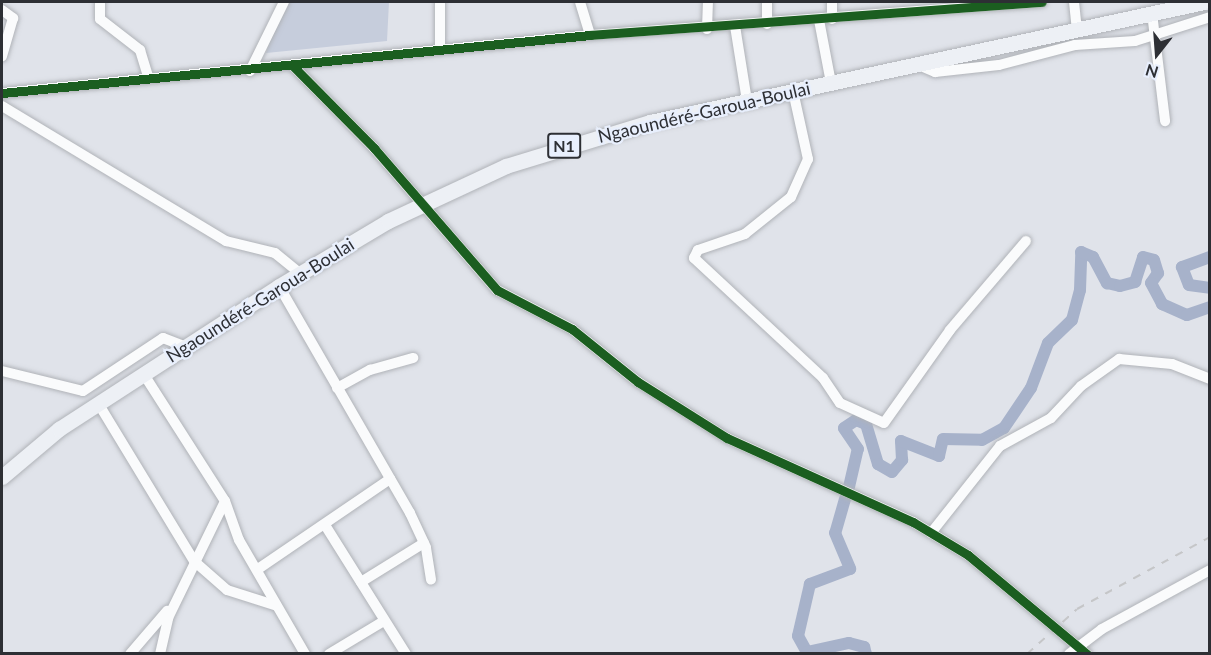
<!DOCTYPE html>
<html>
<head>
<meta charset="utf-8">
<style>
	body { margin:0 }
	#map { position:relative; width:1211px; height:655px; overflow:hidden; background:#e0e3ea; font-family:Lato,sans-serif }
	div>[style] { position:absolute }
	.green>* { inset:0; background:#c6cddc }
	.river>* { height:12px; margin:-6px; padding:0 6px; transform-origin:6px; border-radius:6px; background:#a7b2ca }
	.roads { filter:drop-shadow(0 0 2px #b0b3b8) drop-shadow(0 0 2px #b0b3b8) }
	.minor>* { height:10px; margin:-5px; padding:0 5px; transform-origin:5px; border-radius:5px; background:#fafbfc }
	.highway>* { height:15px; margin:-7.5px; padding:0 7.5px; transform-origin:7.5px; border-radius:7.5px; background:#edf0f5 }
	.rail>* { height:2px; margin-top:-1px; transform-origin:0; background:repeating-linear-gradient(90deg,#c5c6c8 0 8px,transparent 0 16px) }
	.cycleway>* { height:9px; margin:-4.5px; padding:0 4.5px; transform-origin:4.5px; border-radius:4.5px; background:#1b5e20 }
	span { translate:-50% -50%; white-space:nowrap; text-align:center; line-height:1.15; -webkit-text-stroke:4.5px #e8effd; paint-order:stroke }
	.shield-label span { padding:2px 4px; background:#e8effd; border:2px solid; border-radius:4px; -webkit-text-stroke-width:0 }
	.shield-label { font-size:16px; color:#2d2f34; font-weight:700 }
	.street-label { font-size:18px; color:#2d2f34 }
	.frame { position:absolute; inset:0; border:3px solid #2d2f34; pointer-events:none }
	.north { position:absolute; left:1127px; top:24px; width:60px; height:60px; -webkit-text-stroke:4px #e8effd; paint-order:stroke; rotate:197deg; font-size:16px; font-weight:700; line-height:24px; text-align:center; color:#2d2f34 }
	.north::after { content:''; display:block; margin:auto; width:21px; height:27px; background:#2d2f34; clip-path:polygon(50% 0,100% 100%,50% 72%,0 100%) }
</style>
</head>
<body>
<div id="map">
	<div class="green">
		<i style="clip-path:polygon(290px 2px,389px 2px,387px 41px,266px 53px,278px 14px)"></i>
	</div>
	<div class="river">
		<i style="left:1210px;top:257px;width:30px;rotate:160deg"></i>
		<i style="left:1182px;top:267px;width:19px;rotate:69deg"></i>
		<i style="left:1189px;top:285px;width:21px;rotate:8deg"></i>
		<i style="left:849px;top:487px;width:39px;rotate:-77deg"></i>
		<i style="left:858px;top:449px;width:25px;rotate:-124deg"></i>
		<i style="left:844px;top:428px;width:14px;rotate:-34deg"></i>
		<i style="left:856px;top:420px;width:11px;rotate:22deg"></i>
		<i style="left:866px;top:424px;width:42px;rotate:73.3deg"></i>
		<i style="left:878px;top:464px;width:16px;rotate:30deg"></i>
		<i style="left:892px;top:472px;width:16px;rotate:-50deg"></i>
		<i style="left:902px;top:460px;width:19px;rotate:-93deg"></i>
		<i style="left:901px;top:441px;width:41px;rotate:21.5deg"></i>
		<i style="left:939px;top:456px;width:17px;rotate:-77deg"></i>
		<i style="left:943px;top:439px;width:39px;rotate:1deg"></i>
		<i style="left:982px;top:440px;width:25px;rotate:-29deg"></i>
		<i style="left:1004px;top:428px;width:48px;rotate:-56deg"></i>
		<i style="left:1031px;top:388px;width:48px;rotate:-69.3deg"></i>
		<i style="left:1048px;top:343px;width:33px;rotate:-44deg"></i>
		<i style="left:1072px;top:320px;width:31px;rotate:-75deg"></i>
		<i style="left:1080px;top:290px;width:38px;rotate:-88deg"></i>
		<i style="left:1081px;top:252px;width:13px;rotate:23deg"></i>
		<i style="left:1093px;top:257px;width:30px;rotate:62deg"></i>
		<i style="left:1107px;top:283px;width:13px;rotate:13deg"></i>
		<i style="left:1120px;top:286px;width:16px;rotate:-15deg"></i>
		<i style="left:1135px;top:282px;width:26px;rotate:-72deg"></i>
		<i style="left:1143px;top:257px;width:11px;rotate:15deg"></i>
		<i style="left:1154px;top:260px;width:14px;rotate:73deg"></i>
		<i style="left:1158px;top:273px;width:12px;rotate:125deg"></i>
		<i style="left:1151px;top:283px;width:24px;rotate:62deg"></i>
		<i style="left:1162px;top:304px;width:27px;rotate:24deg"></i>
		<i style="left:1187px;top:315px;width:24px;rotate:-19deg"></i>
		<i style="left:845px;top:499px;width:35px;rotate:106deg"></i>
		<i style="left:835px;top:533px;width:39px;rotate:67deg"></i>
		<i style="left:850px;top:569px;width:43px;rotate:159.4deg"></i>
		<i style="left:810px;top:584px;width:53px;rotate:103deg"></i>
		<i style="left:798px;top:636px;width:18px;rotate:61deg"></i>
		<i style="left:807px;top:652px;width:43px;rotate:-12.1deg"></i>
		<i style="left:849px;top:643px;width:16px;rotate:15deg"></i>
		<i style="left:864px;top:647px;width:7px;rotate:74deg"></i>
	</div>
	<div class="roads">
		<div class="minor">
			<i style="left:100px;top:2px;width:17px;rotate:90deg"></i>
			<i style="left:100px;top:19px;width:51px;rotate:37.8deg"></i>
			<i style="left:140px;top:50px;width:28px;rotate:73deg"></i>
			<i style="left:440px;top:2px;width:47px;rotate:90deg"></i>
			<i style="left:580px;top:2px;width:34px;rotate:73deg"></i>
			<i style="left:767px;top:2px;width:22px;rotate:90deg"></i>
			<i style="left:1074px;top:2px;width:27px;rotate:84deg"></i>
			<i style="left:2px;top:10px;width:14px;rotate:36deg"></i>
			<i style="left:13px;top:18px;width:40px;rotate:106deg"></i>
			<i style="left:1152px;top:13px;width:109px;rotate:83.1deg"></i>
			<i style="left:832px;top:19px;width:17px;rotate:-90deg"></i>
			<i style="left:819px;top:20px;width:64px;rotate:79.2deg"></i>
			<i style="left:735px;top:26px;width:76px;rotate:80.9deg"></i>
			<i style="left:707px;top:29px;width:27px;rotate:-88deg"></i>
			<i style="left:916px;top:64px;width:21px;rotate:23deg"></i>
			<i style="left:935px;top:72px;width:64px;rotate:-6.2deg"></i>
			<i style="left:999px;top:65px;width:79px;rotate:-14.7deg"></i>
			<i style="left:1075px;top:45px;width:60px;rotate:-3.8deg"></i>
			<i style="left:1135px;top:41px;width:79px;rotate:-17.7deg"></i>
			<i style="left:292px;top:65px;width:117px;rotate:45.3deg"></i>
			<i style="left:374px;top:148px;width:188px;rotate:49.1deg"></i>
			<i style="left:497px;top:290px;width:85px;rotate:27.5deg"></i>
			<i style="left:572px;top:329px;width:85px;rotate:38.8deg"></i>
			<i style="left:638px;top:382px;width:105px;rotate:32.2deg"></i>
			<i style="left:727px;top:438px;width:204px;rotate:24.3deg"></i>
			<i style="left:913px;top:522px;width:64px;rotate:31deg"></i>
			<i style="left:968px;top:555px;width:155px;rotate:39.8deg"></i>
			<i style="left:250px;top:71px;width:77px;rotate:-63.8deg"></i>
			<i style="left:793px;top:91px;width:70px;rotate:77.6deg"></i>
			<i style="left:808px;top:159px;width:42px;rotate:114.1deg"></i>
			<i style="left:791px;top:197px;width:59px;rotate:141.2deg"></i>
			<i style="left:745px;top:234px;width:50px;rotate:161.2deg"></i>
			<i style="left:698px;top:250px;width:9px;rotate:117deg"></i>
			<i style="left:694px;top:258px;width:176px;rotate:42.9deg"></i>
			<i style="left:823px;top:378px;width:30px;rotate:56deg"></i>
			<i style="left:840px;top:403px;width:48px;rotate:24.4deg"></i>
			<i style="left:884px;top:423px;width:114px;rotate:-54.6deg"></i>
			<i style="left:950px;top:330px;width:117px;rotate:-49.5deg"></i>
			<i style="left:2px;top:93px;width:591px;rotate:-5.63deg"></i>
			<i style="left:590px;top:35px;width:453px;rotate:-4.2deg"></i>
			<i style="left:2px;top:106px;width:262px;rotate:31.1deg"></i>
			<i style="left:226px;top:241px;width:50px;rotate:13.8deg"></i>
			<i style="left:275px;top:253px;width:33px;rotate:39deg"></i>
			<i style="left:279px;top:286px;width:262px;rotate:60deg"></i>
			<i style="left:410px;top:513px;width:38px;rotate:65deg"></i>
			<i style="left:426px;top:548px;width:32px;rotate:81deg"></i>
			<i style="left:2px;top:371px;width:83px;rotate:13.9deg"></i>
			<i style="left:83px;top:391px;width:96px;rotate:-33.5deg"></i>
			<i style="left:163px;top:338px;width:25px;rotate:21deg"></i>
			<i style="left:143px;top:373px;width:152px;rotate:57.4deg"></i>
			<i style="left:225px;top:501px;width:41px;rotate:70.3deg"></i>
			<i style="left:239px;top:540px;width:132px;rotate:59.9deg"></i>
			<i style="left:337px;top:388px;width:38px;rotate:-29deg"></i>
			<i style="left:370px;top:370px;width:45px;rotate:-15.6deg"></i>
			<i style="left:98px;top:403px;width:185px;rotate:58.7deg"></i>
			<i style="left:194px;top:561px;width:44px;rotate:41.3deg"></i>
			<i style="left:227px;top:590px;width:52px;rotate:17.7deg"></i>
			<i style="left:325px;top:525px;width:152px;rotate:57.9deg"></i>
			<i style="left:931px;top:533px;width:111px;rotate:-51.6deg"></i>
			<i style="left:1000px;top:446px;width:58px;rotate:-28.8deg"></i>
			<i style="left:1051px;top:418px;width:44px;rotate:-46.8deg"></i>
			<i style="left:1081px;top:386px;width:47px;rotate:-35.4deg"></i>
			<i style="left:1119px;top:359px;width:53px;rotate:5.4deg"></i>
			<i style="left:1172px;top:364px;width:41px;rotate:21.5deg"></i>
			<i style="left:258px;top:569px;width:160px;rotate:-34.3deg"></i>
			<i style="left:361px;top:582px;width:74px;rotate:-31.8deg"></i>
			<i style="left:130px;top:654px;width:57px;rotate:-49.3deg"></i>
			<i style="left:160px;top:654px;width:37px;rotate:-77deg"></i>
			<i style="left:168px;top:618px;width:130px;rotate:-64deg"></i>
			<i style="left:329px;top:654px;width:64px;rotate:-31deg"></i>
			<i style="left:1069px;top:654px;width:41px;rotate:-37.1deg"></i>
			<i style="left:1102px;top:629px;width:123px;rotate:-28.6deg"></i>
		</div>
		<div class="highway">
			<i style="left:2px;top:477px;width:75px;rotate:-40.1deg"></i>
			<i style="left:59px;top:429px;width:262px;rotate:-33deg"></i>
			<i style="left:279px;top:286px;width:127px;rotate:-30.8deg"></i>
			<i style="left:388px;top:221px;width:130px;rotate:-25deg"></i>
			<i style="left:506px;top:166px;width:151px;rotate:-17deg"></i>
			<i style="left:650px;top:122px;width:567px;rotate:-12.22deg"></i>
		</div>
	</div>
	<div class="rail">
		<i style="left:1027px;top:654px;width:67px;rotate:-42deg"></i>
		<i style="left:1077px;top:609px;width:151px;rotate:-28.4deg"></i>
	</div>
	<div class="cycleway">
		<i style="left:292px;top:65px;width:117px;rotate:45.3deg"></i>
		<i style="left:374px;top:148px;width:188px;rotate:49.1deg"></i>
		<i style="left:497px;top:290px;width:85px;rotate:27.5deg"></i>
		<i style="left:572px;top:329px;width:85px;rotate:38.8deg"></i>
		<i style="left:638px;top:382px;width:105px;rotate:32.2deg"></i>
		<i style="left:727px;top:438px;width:204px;rotate:24.3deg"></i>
		<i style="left:913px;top:522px;width:64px;rotate:31deg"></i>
		<i style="left:968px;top:555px;width:155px;rotate:39.8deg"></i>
		<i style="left:2px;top:93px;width:591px;rotate:-5.63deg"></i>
		<i style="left:590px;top:35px;width:453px;rotate:-4.2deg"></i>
	</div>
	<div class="shield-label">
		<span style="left:564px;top:146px">N1</span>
	</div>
	<div class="street-label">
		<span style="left:704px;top:112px;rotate:-13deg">Ngaoundéré-Garoua-Boulai</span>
		<span style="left:260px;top:300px;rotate:-32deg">Ngaoundéré-Garoua-Boulai</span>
	</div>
	<div class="frame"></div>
	<div class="north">N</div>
</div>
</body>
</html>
